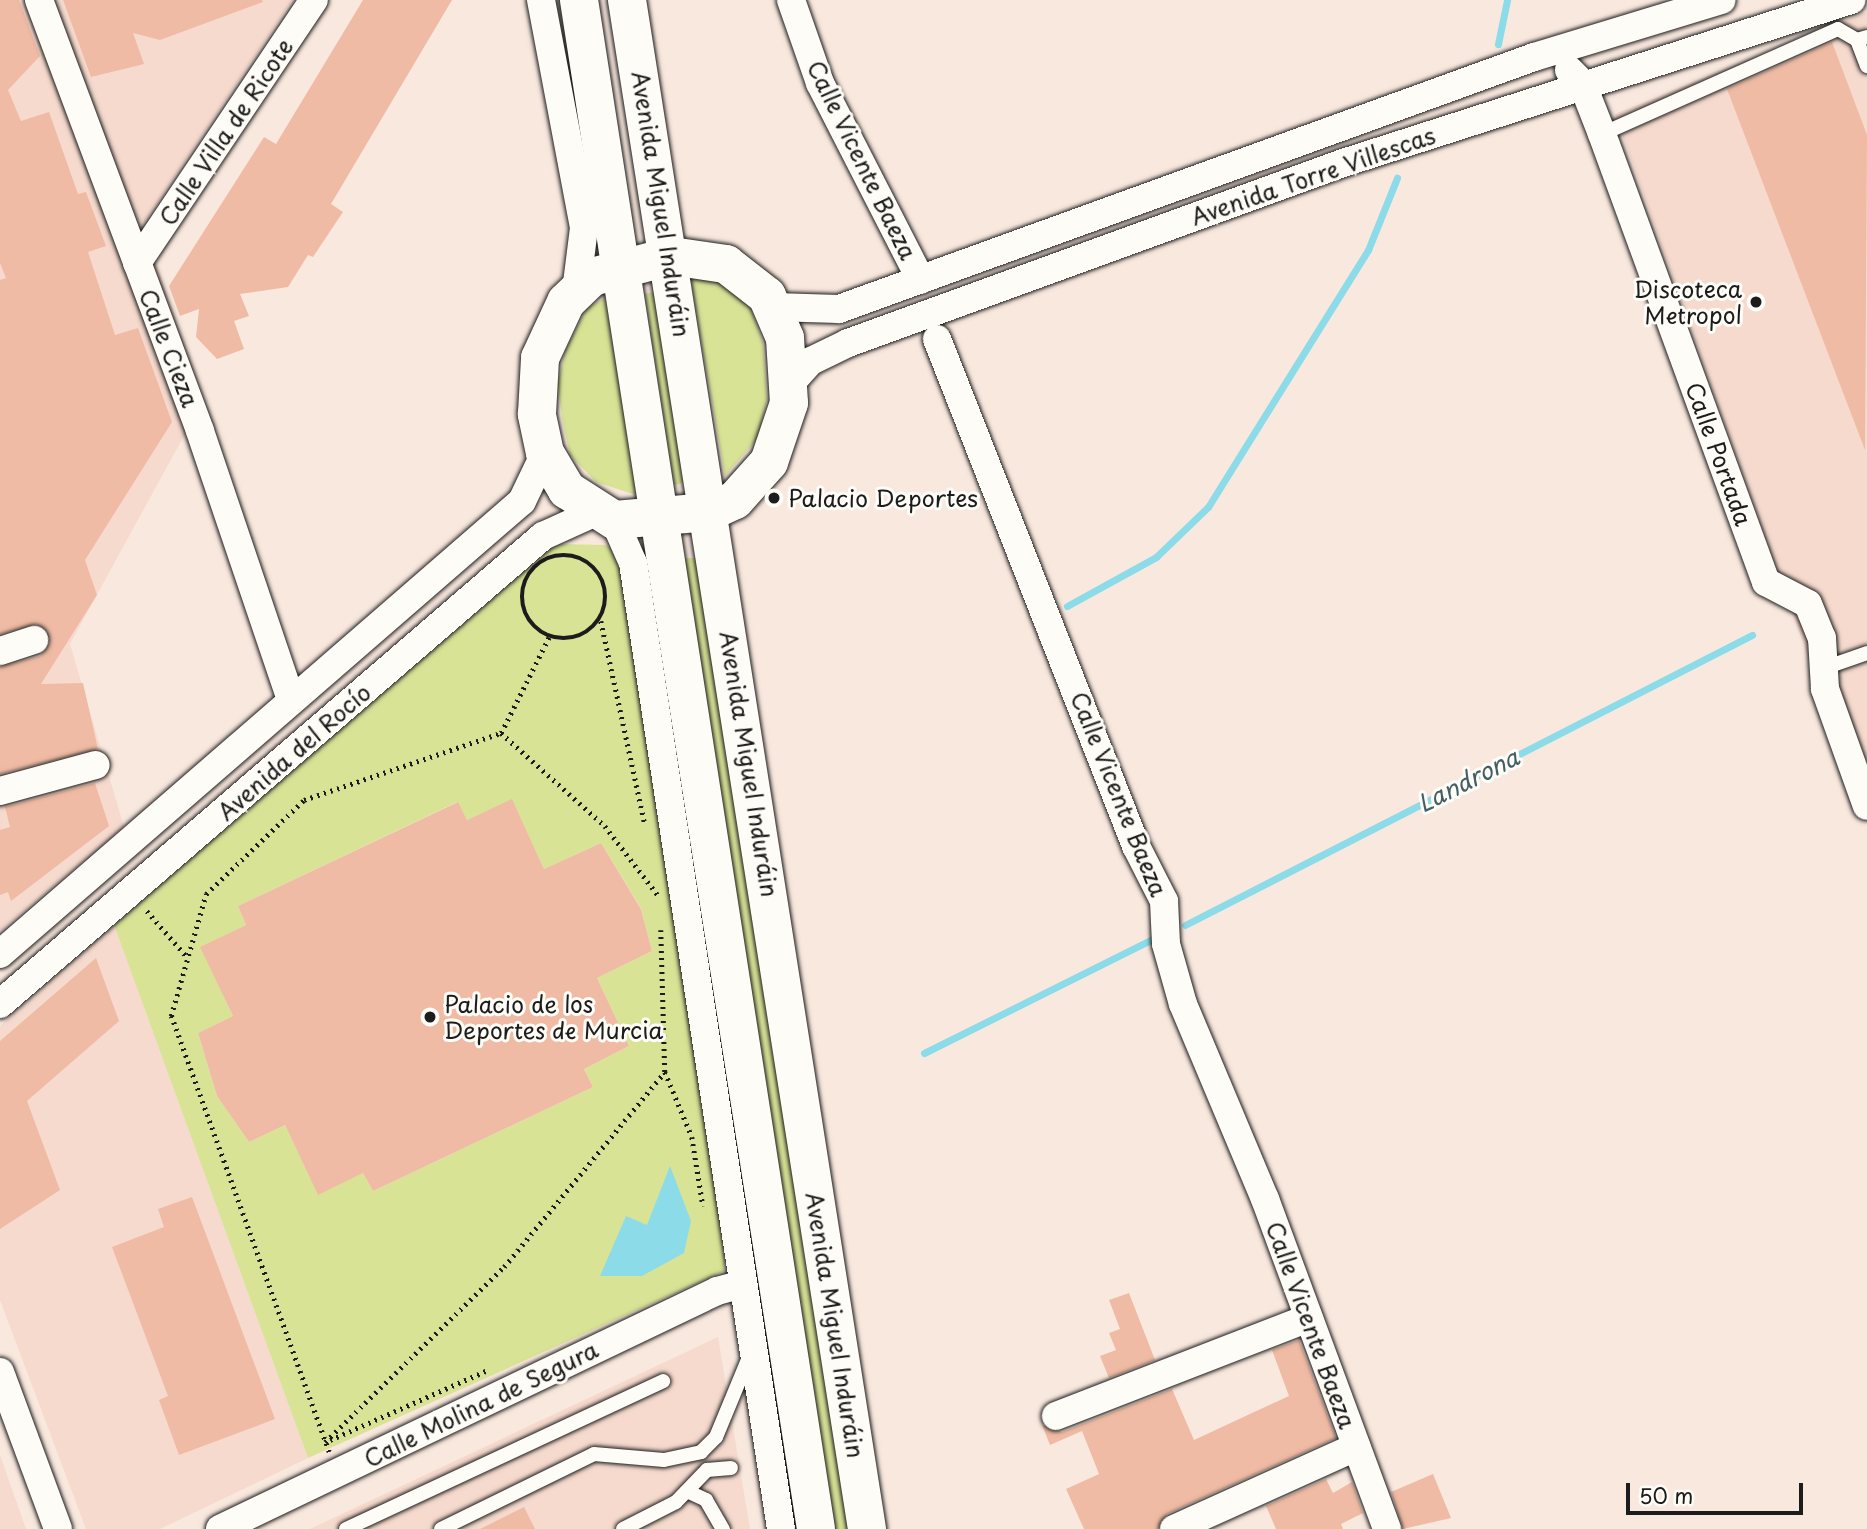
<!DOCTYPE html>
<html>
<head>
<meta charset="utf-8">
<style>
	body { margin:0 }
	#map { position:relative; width:1867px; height:1529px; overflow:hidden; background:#f9e8de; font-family:"Playpen Sans",sans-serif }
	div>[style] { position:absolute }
	.built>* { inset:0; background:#f6dacd }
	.green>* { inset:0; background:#d8e396 }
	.water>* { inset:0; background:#8cdbe9 }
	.stream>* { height:7px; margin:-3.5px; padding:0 3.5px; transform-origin:3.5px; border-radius:3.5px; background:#8cdbe9 }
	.building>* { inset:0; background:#f0bba4 }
	.path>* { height:4.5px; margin-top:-2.25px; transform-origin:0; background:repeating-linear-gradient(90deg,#1c1c1c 0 2px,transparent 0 7px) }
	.path>.ring { margin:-2.25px; padding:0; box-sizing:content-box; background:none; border:4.5px solid #1c1c1c; border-radius:50% }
	.roads { filter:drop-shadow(0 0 2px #1c1c1c) drop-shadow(0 0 2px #1c1c1c) }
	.service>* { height:14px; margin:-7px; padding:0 7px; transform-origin:7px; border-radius:7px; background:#fdfcf7 }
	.minor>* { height:28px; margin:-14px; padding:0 14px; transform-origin:14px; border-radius:14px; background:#fdfcf7 }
	.primary>* { height:38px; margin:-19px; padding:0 19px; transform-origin:19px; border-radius:19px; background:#fdfcf7 }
	.dots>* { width:19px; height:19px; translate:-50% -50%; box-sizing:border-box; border:4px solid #fdfcf7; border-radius:50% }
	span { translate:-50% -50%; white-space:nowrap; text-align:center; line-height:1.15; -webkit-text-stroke:6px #fdfcf7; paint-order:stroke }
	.street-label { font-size:23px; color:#1c1c1c }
	.poi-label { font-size:23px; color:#1c1c1c }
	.right { translate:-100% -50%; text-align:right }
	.left { translate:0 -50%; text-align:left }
	.water-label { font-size:24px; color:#435f64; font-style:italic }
	.scale { position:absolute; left:1626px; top:1483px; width:177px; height:32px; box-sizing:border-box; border:4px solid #1c1c1c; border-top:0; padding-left:9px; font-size:21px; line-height:24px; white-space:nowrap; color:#1c1c1c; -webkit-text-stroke:5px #fdfcf7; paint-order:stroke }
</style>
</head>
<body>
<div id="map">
	<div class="built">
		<i style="clip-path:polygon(0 0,292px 0,143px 224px,203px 401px,70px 644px,124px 827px,0 931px)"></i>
		<i style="clip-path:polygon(1867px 12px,1867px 823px,1615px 114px)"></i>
		<i style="clip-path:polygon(114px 925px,308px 1458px,160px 1529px,86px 1529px,0 1300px,0 1026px)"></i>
		<i style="clip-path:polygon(718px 1337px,750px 1529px,310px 1529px)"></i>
		<i style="clip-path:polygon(0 1455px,26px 1529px,0 1529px)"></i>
	</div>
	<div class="green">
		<i style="clip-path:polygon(690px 276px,711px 276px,730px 288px,751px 309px,763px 343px,767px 399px,758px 438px,725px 476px)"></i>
		<i style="clip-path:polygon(659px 291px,687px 482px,674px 485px,645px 294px)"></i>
		<i style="clip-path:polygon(605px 298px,639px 496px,596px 482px,570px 455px,562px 419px,558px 384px,565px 351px,587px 308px)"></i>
		<i style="clip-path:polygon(evenodd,556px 544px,606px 545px,622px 556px,727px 1244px,724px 1271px,308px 1458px,114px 925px,556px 544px,512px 800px,544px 869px,601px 843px,641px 908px,652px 951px,597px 978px,629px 1046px,584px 1069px,593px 1087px,373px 1191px,363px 1173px,318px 1194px,285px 1125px,249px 1142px,217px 1096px,198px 1033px,233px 1016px,201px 947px,246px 925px,238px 906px,457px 802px,467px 820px,512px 800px)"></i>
		<i style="clip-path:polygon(682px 558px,699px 558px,849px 1529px,832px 1529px)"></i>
	</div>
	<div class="water">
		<i style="clip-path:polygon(670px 1166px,691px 1221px,684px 1253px,642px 1276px,600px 1276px,626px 1216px,647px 1225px)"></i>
	</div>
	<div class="stream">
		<i style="left:1498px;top:44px;width:45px;rotate:-78.4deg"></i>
		<i style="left:1067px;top:606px;width:102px;rotate:-28.8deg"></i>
		<i style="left:1156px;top:557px;width:72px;rotate:-43.9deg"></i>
		<i style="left:1208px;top:507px;width:303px;rotate:-58.1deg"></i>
		<i style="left:1368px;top:250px;width:78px;rotate:-68.1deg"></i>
		<i style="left:1185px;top:925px;width:637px;rotate:-27.09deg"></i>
		<i style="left:924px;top:1053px;width:260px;rotate:-26.5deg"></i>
	</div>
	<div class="building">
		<i style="clip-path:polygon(0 0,19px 0,40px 56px,8px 90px,21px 121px,49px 112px,78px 194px,86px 192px,106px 246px,88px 252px,115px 335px,138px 328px,172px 422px,85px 560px,97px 595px,41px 684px,83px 683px,98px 749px,0 774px,0 667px,40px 656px,50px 643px,37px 624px,0 634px,0 280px,6px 278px,0 263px)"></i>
		<i style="clip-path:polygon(63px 0,262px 0,263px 2px,160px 40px,133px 33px,144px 64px,91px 77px)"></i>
		<i style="clip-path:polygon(363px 0,452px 0,331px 204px,343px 212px,313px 257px,308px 255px,288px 287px,240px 294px,249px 316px,234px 321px,244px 349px,217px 359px,196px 337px,199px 309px,180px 316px,169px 286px,264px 137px,276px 144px)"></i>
		<i style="clip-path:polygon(1832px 42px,1867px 135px,1865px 450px,1727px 89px)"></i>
		<i style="clip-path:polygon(95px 783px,109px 826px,11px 901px,8px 892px,0 895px,0 830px,10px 827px,5px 807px)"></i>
		<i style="clip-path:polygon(512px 799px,544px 869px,601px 843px,641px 909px,652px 951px,597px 978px,629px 1046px,584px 1069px,593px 1087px,373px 1191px,363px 1173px,318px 1195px,285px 1125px,249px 1142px,217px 1096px,198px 1033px,233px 1016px,200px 947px,246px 925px,238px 906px,458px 802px,467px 820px)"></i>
		<i style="clip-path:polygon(96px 958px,119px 1021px,27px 1101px,60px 1190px,0 1229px,0 1041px)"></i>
		<i style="clip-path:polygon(192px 1197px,275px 1419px,179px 1455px,159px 1400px,168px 1396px,112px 1247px,164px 1227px,158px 1209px)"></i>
		<i style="clip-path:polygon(1129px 1293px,1155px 1360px,1109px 1378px,1100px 1356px,1116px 1350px,1109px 1333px,1120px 1329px,1109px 1300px)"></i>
		<i style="clip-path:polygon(1299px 1340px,1336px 1438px,1167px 1514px,1158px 1529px,1084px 1529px,1066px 1489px,1099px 1474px,1082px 1431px,1050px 1445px,1042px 1425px,1062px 1432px,1172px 1389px,1194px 1440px,1289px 1396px,1272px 1350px)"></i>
		<i style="clip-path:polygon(1433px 1474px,1451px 1518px,1403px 1529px,1391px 1492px)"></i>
		<i style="clip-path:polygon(1326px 1479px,1333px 1493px,1352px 1482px,1363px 1513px,1341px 1524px,1343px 1529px,1276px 1529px,1266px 1506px)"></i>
		<i style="clip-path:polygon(524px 1507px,535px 1529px,480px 1529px)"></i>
	</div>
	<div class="path">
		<i class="ring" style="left:522px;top:555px;width:79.5px;height:79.5px"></i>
		<i style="left:601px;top:621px;width:209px;rotate:77.8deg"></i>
		<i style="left:501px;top:733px;width:140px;rotate:41.8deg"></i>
		<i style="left:605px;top:826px;width:87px;rotate:52.5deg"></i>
		<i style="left:147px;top:911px;width:61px;rotate:49deg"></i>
		<i style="left:661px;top:930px;width:142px;rotate:88.4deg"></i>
		<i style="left:665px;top:1072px;width:70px;rotate:67.4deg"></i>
		<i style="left:692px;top:1137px;width:70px;rotate:80.9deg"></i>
		<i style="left:330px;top:1440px;width:173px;rotate:-23.9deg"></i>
		<i style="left:325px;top:1442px;width:250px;rotate:-44.4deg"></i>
		<i style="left:504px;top:1267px;width:253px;rotate:-50.5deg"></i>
		<i style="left:329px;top:1452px;width:464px;rotate:-109.9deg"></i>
		<i style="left:171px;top:1016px;width:127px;rotate:-74deg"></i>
		<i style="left:206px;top:894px;width:136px;rotate:-43.8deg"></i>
		<i style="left:304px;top:800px;width:208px;rotate:-18.8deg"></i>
		<i style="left:501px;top:733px;width:107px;rotate:-63.4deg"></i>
	</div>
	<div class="roads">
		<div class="service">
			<i style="left:1857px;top:40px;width:28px;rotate:69deg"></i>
			<i style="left:1602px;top:134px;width:258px;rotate:-24deg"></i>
			<i style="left:1838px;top:29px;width:22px;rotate:30deg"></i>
			<i style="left:1857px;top:40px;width:10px;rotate:-17deg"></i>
			<i style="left:1824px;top:668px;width:46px;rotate:-19.2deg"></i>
			<i style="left:689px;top:1492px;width:19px;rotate:25deg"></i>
			<i style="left:706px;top:1500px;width:34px;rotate:60deg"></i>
			<i style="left:346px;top:1529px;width:350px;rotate:-25deg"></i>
			<i style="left:441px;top:1529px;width:170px;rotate:-26.1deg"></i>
			<i style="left:594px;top:1454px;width:70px;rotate:4.9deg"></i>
			<i style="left:664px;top:1460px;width:38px;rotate:-12deg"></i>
			<i style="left:701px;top:1452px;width:21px;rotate:-45deg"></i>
			<i style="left:716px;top:1437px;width:89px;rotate:-67.5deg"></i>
			<i style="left:623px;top:1529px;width:59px;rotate:-27deg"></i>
			<i style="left:676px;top:1502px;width:45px;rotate:-45.9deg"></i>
			<i style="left:707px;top:1470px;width:24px;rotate:-5deg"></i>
		</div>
		<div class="minor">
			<i style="left:39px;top:0;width:460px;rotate:69.5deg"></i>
			<i style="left:200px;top:431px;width:284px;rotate:71.3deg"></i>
			<i style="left:541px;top:0;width:232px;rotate:79.3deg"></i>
			<i style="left:584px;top:228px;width:64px;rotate:97.2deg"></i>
			<i style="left:791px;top:0;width:88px;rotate:70.7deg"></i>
			<i style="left:820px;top:83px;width:221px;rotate:62.9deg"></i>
			<i style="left:1569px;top:70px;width:18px;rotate:45deg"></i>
			<i style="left:1582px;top:83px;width:55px;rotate:68.6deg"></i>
			<i style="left:1602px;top:134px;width:477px;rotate:69.9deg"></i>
			<i style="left:1766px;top:582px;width:47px;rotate:27.6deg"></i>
			<i style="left:1808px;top:604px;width:37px;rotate:68deg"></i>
			<i style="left:1822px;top:638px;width:51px;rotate:86.6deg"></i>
			<i style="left:1825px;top:689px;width:124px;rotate:70.3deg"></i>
			<i style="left:137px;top:263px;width:317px;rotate:-56.1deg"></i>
			<i style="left:774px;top:307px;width:65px;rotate:1.8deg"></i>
			<i style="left:839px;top:309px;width:739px;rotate:-19.93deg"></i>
			<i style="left:1534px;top:57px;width:196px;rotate:-16.9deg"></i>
			<i style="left:937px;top:339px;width:545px;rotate:68.57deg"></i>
			<i style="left:1136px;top:846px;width:62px;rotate:63deg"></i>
			<i style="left:1164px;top:901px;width:43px;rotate:87.3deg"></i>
			<i style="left:1166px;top:944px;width:62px;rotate:74.2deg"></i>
			<i style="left:1183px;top:1004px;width:212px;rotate:67.2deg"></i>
			<i style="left:1265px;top:1199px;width:352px;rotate:69.7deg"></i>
			<i style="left:790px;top:384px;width:31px;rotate:-48deg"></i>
			<i style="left:811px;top:361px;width:41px;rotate:-25.9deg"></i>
			<i style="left:848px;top:343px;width:527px;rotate:-19.98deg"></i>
			<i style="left:1343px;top:163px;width:534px;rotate:-17.79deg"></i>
			<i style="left:614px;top:520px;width:47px;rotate:66.2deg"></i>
			<i style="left:633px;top:563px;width:977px;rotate:81.29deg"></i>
			<i style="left:0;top:651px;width:36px;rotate:-18deg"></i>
			<i style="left:0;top:791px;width:99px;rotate:-15.2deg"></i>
			<i style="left:0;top:954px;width:691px;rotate:-40.95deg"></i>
			<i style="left:522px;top:501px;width:53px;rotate:-64.4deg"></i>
			<i style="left:0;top:1004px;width:717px;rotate:-40.76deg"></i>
			<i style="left:543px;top:536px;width:58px;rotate:-24.4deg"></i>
			<i style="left:0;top:1372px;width:167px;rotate:69.7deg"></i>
			<i style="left:1056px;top:1416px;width:271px;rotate:-21.2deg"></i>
			<i style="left:220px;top:1529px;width:551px;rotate:-25.59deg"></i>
			<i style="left:717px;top:1291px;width:27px;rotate:-15deg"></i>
			<i style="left:1174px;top:1529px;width:200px;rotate:-24.3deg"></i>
		</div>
		<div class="primary">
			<i style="left:579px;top:0;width:1547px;rotate:81.19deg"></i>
			<i style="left:627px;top:0;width:1548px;rotate:81.08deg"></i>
			<i style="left:671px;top:256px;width:56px;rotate:8.3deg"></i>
			<i style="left:726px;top:264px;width:52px;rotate:38deg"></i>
			<i style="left:767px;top:296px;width:46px;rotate:66.8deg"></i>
			<i style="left:785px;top:338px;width:65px;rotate:86.5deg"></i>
			<i style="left:789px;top:403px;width:62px;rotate:108.7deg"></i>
			<i style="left:769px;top:462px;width:51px;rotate:131.8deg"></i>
			<i style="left:735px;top:500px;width:29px;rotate:155deg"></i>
			<i style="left:709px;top:512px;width:95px;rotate:175.2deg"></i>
			<i style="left:614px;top:520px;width:56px;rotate:-147.4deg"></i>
			<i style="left:567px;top:490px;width:43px;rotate:-120.7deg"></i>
			<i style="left:545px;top:453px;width:40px;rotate:-102deg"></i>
			<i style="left:537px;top:414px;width:56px;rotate:-86.9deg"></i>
			<i style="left:540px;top:358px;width:62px;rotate:-65.1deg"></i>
			<i style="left:566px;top:302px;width:36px;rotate:-44deg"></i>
			<i style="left:592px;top:277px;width:82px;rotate:-14.9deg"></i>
		</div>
	</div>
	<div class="dots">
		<i style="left:1756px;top:302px;background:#1c1c1c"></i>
		<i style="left:774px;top:498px;background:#1c1c1c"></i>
		<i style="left:430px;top:1017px;background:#1c1c1c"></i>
	</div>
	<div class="street-label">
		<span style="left:226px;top:132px;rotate:-56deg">Calle Villa de Ricote</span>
		<span style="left:862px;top:160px;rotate:64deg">Calle Vicente Baeza</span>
		<span style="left:1313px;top:176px;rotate:-19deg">Avenida Torre Villescas</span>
		<span style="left:661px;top:204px;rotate:81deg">Avenida Miguel Induráin</span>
		<span style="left:169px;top:348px;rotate:69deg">Calle Cieza</span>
		<span style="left:1719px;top:454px;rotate:70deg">Calle Portada</span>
		<span style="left:294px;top:752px;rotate:-41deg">Avenida del Rocío</span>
		<span style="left:749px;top:764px;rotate:81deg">Avenida Miguel Induráin</span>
		<span style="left:1119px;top:794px;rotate:68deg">Calle Vicente Baeza</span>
		<span style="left:835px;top:1325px;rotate:81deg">Avenida Miguel Induráin</span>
		<span style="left:1311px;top:1325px;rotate:70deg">Calle Vicente Baeza</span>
		<span style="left:481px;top:1404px;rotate:-26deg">Calle Molina de Segura</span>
	</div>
	<div class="poi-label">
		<span class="right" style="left:1742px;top:302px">Discoteca<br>Metropol</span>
		<span class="left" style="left:788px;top:498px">Palacio Deportes</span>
		<span class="left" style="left:444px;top:1017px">Palacio de los<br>Deportes de Murcia</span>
	</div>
	<div class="water-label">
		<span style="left:1468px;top:780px;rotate:-27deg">Landrona</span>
	</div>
	<div class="scale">50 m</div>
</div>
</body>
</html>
